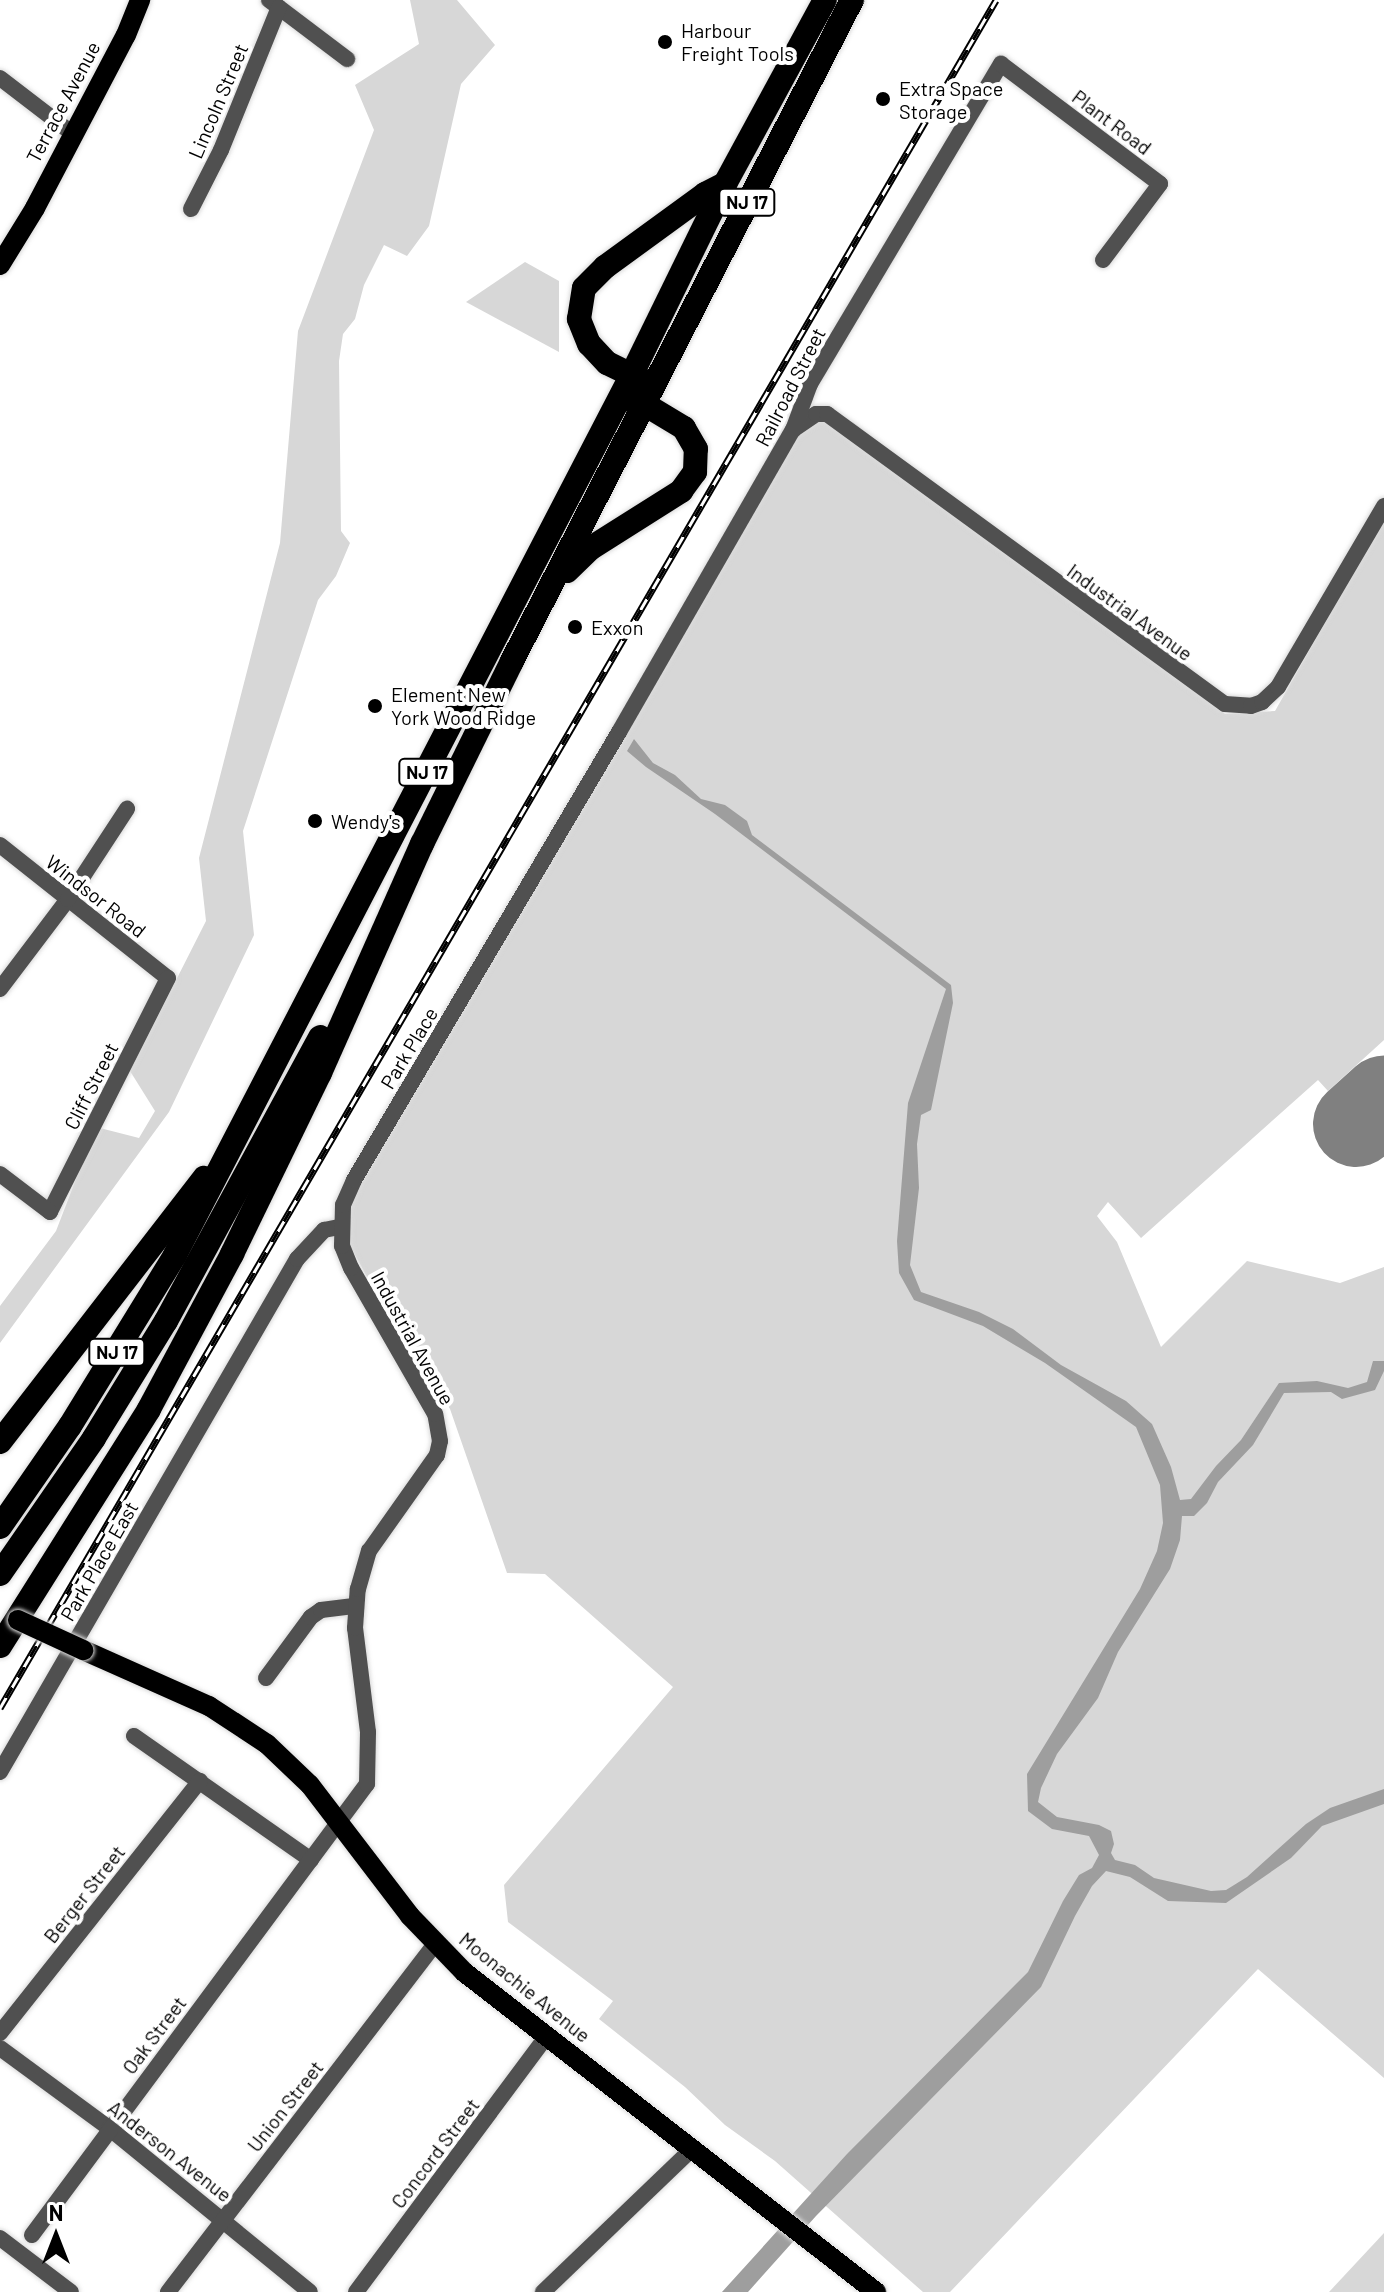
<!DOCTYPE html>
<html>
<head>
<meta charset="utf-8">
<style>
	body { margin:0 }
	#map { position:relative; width:1384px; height:2292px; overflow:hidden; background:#fff; font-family:Barlow,sans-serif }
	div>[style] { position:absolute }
	.green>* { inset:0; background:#d7d7d7 }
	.water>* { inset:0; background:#9e9e9e }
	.taxiway>* { height:34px; margin:-17px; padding:0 17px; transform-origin:17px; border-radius:17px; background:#808080 }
	.runway>* { height:86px; margin:-43px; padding:0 43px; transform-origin:43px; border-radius:43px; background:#808080 }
	.roads { filter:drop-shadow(0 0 2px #dbdbdb) drop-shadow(0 0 2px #dbdbdb) }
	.minor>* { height:16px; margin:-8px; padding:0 8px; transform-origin:8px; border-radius:8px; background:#505050 }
	.major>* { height:20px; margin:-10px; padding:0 10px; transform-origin:10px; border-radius:10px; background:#000 }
	.highway>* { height:24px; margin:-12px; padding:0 12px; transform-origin:12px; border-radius:12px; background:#000 }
	.rail>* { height:7px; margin-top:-3.5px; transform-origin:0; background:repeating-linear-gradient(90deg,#fff 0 12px,#000 0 24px); box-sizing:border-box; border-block:2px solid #000 }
	.bridges { filter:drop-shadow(0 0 2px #dbdbdb) drop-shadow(0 0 2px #dbdbdb) }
	.major-bridge>* { height:20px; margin:-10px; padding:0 10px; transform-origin:10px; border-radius:10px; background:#000 }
	.dots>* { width:22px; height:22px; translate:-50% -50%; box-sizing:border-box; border:4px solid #fff; border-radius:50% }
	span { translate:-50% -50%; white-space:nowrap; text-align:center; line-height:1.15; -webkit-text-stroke:8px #fff; paint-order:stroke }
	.shield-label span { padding:2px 6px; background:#fff; border:2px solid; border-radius:6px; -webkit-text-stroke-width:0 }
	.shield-label { font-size:18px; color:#000; font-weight:700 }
	.poi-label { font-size:20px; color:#000 }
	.left { translate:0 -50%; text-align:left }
	.street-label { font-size:20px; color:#000 }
	.north { position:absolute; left:16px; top:2196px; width:80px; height:80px; -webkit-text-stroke:6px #fff; paint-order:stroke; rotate:0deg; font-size:22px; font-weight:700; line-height:32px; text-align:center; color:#000 }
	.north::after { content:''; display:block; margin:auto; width:28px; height:36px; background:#000; clip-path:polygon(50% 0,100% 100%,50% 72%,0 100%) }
</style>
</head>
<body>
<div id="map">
	<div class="green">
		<i style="clip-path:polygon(410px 0,457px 0,495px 45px,461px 84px,429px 226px,407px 256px,384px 245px,364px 285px,355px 319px,343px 334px,339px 361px,341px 531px,350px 543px,336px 576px,318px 600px,243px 831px,254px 935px,169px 1112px,0 1343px,0 1306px,56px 1231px,96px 1127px,139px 1138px,155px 1111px,130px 1071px,206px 921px,199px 858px,280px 543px,298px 331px,374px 130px,355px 85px,419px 44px)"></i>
		<i style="clip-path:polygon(525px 262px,559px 281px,559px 352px,466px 302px)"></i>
		<i style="clip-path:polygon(799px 417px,853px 422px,1225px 714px,1275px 711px,1384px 519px,1384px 1040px,1328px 1091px,1318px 1080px,1141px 1238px,1108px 1202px,1097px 1216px,1117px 1242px,1161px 1347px,1247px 1261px,1340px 1283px,1384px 1267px,1384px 2078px,1258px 1969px,950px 2292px,923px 2292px,775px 2161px,725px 2125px,685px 2087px,599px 2019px,613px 2001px,508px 1922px,504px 1885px,673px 1687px,545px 1574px,507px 1573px,450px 1409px,366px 1275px,340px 1227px,343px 1205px)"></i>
		<i style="clip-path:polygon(1384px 2233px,1384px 2292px,1329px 2292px)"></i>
	</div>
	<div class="water">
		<i style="clip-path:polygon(634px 739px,653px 763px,675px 775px,701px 799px,725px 805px,747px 821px,752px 835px,951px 985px,953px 1003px,931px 1110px,921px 1115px,917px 1144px,919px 1188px,910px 1265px,921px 1292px,979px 1312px,1013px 1329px,1061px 1365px,1126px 1401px,1152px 1424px,1171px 1467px,1180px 1500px,1191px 1499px,1216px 1466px,1241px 1440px,1279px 1383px,1317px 1381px,1348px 1388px,1367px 1382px,1373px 1361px,1384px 1361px,1384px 1371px,1375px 1390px,1342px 1399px,1331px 1392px,1284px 1393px,1253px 1445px,1218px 1482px,1207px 1503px,1194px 1516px,1182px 1516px,1180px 1540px,1170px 1569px,1118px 1652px,1098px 1698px,1057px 1754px,1041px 1788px,1038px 1802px,1057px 1817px,1099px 1825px,1111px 1831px,1114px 1844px,1111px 1853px,1115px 1860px,1135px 1865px,1154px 1878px,1211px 1891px,1226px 1890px,1247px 1877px,1306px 1824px,1330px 1808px,1384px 1789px,1384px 1804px,1322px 1826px,1291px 1858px,1226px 1903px,1168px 1901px,1130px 1877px,1106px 1871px,1092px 1886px,1075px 1916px,1041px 1987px,816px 2216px,748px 2292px,722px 2292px,847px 2154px,1028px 1972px,1063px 1901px,1079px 1875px,1092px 1868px,1099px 1855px,1089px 1836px,1052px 1829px,1028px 1811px,1027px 1774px,1140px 1589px,1157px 1551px,1163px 1523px,1160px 1485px,1136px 1427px,1045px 1363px,983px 1326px,914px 1300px,899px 1273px,897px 1241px,908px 1103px,946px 989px,715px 814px,646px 767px,627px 751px)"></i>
	</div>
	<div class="taxiway">
		<i style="left:1368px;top:1113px;width:23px;rotate:47deg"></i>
	</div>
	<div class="runway">
		<i style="left:1356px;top:1124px;width:38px;rotate:-42deg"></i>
	</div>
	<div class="roads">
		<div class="minor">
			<i style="left:269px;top:0;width:98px;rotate:37.1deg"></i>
			<i style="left:0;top:78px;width:92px;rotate:37.5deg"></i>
			<i style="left:191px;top:209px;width:66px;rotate:-63deg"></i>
			<i style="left:221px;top:150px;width:154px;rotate:-67.9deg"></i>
			<i style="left:794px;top:429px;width:27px;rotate:-34deg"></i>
			<i style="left:816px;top:414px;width:11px"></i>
			<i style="left:827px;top:414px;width:492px;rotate:36.1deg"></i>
			<i style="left:1225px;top:704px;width:26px;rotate:4deg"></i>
			<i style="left:1251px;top:706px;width:12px;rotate:-20deg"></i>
			<i style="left:1262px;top:702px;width:22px;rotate:-43deg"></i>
			<i style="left:1278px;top:687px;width:210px;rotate:-59.6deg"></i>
			<i style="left:0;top:845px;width:214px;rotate:38.4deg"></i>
			<i style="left:168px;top:978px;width:262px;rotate:116.8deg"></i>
			<i style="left:50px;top:1212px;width:63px;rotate:-142.8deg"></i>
			<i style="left:0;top:989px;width:113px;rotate:-52.9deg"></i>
			<i style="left:68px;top:899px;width:108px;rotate:-56.8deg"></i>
			<i style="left:266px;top:1678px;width:76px;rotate:-53.6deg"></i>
			<i style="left:311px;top:1617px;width:12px;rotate:-35deg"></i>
			<i style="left:321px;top:1610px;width:35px;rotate:-7deg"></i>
			<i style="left:134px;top:1736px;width:216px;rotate:35deg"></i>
			<i style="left:0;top:1772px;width:593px;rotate:-59.93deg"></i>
			<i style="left:297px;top:1259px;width:40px;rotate:-47deg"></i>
			<i style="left:324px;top:1230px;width:16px;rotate:-11deg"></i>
			<i style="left:0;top:2033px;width:322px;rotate:-51.6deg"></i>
			<i style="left:0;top:2048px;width:135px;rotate:36.3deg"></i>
			<i style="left:109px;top:2128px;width:259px;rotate:39.2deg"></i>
			<i style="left:32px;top:2235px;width:562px;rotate:-53.4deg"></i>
			<i style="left:367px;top:1784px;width:52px;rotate:-88.9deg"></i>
			<i style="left:368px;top:1732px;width:105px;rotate:-97.1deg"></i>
			<i style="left:355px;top:1628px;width:39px;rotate:-86deg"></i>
			<i style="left:358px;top:1589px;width:40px;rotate:-74deg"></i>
			<i style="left:369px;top:1551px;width:118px;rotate:-54.7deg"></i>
			<i style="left:437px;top:1455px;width:14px;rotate:-78deg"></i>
			<i style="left:440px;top:1441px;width:27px;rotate:-100deg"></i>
			<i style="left:435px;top:1414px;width:168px;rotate:-119.9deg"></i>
			<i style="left:351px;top:1268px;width:24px;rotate:-112deg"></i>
			<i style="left:342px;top:1246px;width:41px;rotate:-88.6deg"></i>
			<i style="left:343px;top:1205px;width:27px;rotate:-66deg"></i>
			<i style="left:354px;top:1180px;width:521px;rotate:-59.39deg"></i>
			<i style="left:619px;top:732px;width:349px;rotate:-60.1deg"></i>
			<i style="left:793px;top:430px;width:49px;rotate:-69.7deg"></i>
			<i style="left:810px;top:384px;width:373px;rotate:-59.2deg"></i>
			<i style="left:1001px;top:64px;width:199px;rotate:37deg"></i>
			<i style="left:1160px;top:184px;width:95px;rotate:126.9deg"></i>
			<i style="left:0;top:2238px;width:89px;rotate:37.3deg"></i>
			<i style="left:168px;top:2292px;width:439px;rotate:-52.5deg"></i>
			<i style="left:356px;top:2292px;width:318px;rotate:-53.3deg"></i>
			<i style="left:543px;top:2292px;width:205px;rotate:-43.8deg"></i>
		</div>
		<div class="major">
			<i style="left:0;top:265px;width:67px;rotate:-58.4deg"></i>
			<i style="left:35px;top:208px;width:195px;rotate:-62.3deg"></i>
			<i style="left:126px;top:35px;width:38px;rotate:-68deg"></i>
			<i style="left:83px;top:1650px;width:138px;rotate:24deg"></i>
			<i style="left:209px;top:1706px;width:69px;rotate:33.2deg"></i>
			<i style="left:267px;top:1744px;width:59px;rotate:43.6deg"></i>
			<i style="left:310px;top:1785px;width:165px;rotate:52.6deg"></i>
			<i style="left:410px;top:1916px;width:78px;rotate:46deg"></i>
			<i style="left:464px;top:1972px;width:522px;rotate:37.84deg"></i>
		</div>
		<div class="highway">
			<i style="left:646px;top:382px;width:43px;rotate:-154deg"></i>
			<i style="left:607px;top:363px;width:26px;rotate:-133deg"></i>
			<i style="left:589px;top:344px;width:27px;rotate:-112deg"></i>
			<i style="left:579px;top:319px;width:31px;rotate:-81deg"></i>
			<i style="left:584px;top:288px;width:30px;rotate:-45deg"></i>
			<i style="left:605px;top:267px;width:124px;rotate:-36.1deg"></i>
			<i style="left:705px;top:194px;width:22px;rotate:-27deg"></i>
			<i style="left:567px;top:571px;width:33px;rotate:-44deg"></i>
			<i style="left:591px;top:548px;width:107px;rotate:-32.3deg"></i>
			<i style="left:681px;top:491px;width:24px;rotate:-54deg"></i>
			<i style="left:695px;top:472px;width:23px;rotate:-88deg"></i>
			<i style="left:696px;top:449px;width:24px;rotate:-120deg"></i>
			<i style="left:684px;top:428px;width:47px;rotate:-149deg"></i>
			<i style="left:644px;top:404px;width:12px;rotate:-166deg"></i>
			<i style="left:0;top:1442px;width:334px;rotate:-52.3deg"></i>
			<i style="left:0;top:1527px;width:123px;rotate:-55.3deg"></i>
			<i style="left:70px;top:1426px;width:201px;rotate:-58.4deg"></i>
			<i style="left:175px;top:1255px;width:992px;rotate:-62.58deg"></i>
			<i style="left:632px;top:374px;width:212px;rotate:-63.9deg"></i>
			<i style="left:725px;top:184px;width:209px;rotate:-61.5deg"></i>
			<i style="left:0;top:1574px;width:165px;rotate:-55.3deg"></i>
			<i style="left:94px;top:1438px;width:137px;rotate:-58.4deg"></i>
			<i style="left:166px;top:1321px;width:323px;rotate:-61.5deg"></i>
			<i style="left:0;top:1646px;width:280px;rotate:-57.8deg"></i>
			<i style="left:149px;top:1409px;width:176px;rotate:-61.8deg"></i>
			<i style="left:232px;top:1254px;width:201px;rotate:-64.1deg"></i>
			<i style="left:320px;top:1073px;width:251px;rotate:-66deg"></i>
			<i style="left:422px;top:844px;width:204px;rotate:-63.8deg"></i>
			<i style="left:512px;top:661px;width:743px;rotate:-62.78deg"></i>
		</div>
	</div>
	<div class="rail">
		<i style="left:0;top:1708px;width:1977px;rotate:-59.75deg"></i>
	</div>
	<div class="bridges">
		<div class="major-bridge">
			<i style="left:18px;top:1620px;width:72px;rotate:24.8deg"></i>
		</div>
	</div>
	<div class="dots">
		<i style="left:665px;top:42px;background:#000"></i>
		<i style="left:883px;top:99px;background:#000"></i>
		<i style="left:575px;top:627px;background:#000"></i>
		<i style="left:375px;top:706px;background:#000"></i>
		<i style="left:315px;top:821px;background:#000"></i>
	</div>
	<div class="shield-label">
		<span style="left:747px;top:202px">NJ 17</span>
		<span style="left:427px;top:772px">NJ 17</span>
		<span style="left:117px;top:1352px">NJ 17</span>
	</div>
	<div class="poi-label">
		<span class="left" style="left:681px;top:42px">Harbour<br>Freight Tools</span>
		<span class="left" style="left:899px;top:100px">Extra Space<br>Storage</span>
		<span class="left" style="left:591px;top:627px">Exxon</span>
		<span class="left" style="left:391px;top:706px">Element New<br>York Wood Ridge</span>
		<span class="left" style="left:331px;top:821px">Wendy's</span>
	</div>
	<div class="street-label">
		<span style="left:218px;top:101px;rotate:-67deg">Lincoln Street</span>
		<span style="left:63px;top:102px;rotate:-62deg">Terrace Avenue</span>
		<span style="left:1112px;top:122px;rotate:37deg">Plant Road</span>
		<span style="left:790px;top:387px;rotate:-63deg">Railroad Street</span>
		<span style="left:1130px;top:612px;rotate:36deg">Industrial Avenue</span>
		<span style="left:96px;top:896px;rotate:38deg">Windsor Road</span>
		<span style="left:409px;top:1048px;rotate:-59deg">Park Place</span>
		<span style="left:91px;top:1086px;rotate:-63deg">Cliff Street</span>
		<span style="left:413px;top:1338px;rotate:61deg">Industrial Avenue</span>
		<span style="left:99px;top:1561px;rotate:-60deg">Park Place East</span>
		<span style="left:84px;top:1894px;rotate:-52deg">Berger Street</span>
		<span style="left:525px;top:1987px;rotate:39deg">Moonachie Avenue</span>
		<span style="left:154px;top:2035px;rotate:-53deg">Oak Street</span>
		<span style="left:285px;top:2106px;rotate:-52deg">Union Street</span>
		<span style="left:170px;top:2151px;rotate:38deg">Anderson Avenue</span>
		<span style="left:435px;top:2153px;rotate:-53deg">Concord Street</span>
	</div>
	<div class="north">N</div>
</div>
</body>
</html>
